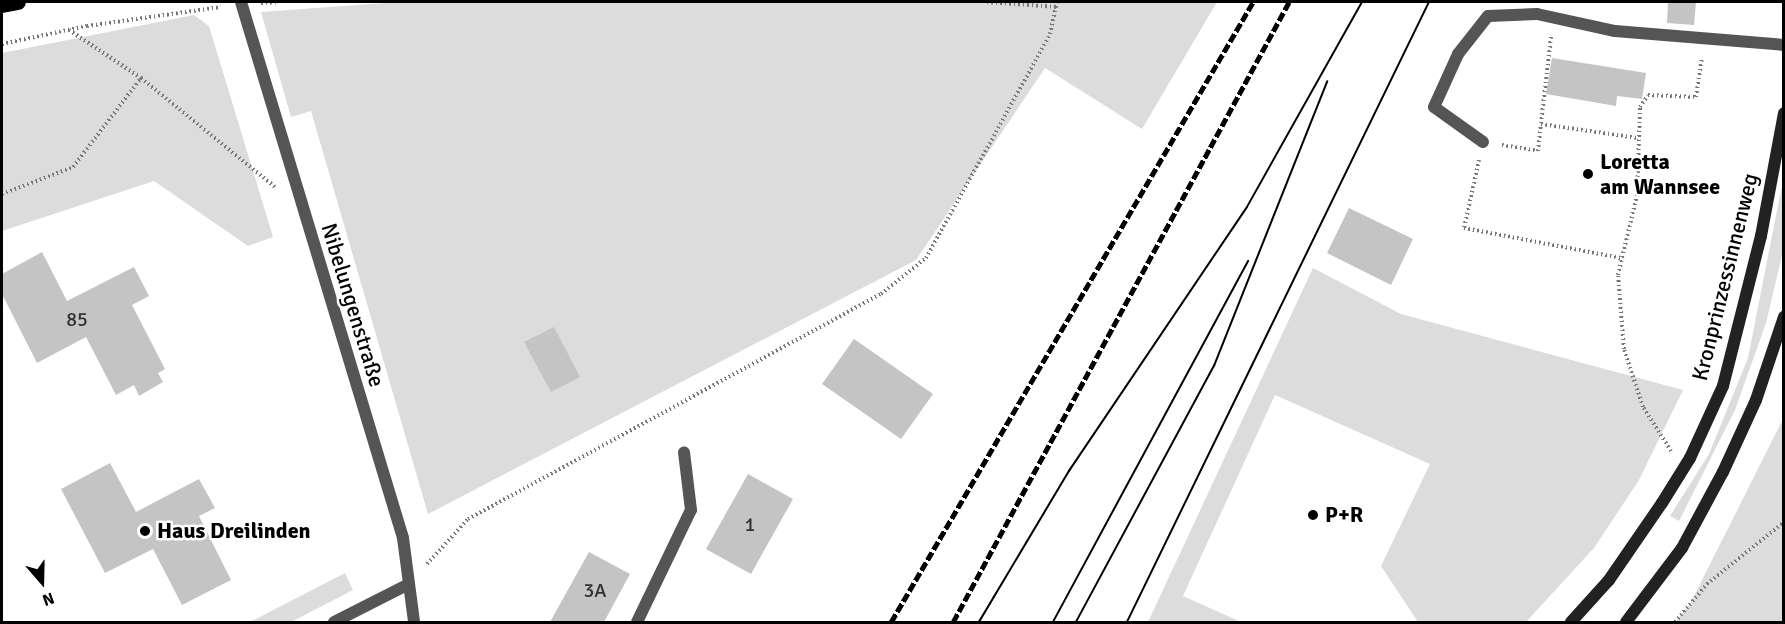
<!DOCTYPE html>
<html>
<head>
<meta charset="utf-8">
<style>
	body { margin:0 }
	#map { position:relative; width:1785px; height:624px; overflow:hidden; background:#fff; font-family:Signika,sans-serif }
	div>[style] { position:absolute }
	.green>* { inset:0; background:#dcdcdc }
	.building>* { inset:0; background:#c4c4c4 }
	.path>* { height:4px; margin-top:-2px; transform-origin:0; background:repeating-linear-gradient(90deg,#777 0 1.5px,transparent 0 4.5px) }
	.lane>* { height:12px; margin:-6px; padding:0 6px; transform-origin:6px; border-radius:6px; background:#555 }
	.street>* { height:12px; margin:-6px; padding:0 6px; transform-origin:6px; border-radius:6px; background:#555 }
	.secondary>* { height:12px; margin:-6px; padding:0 6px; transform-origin:6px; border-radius:6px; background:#222 }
	.primary>* { height:15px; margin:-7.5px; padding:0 7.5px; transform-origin:7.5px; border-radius:7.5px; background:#000 }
	.tram>* { height:1.5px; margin:-0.75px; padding:0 0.75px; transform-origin:0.75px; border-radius:0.75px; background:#000 }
	.rail>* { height:4.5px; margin-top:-2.25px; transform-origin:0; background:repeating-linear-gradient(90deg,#000 0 9px,transparent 0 12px) }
	.dots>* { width:16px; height:16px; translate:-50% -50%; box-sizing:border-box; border:3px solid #fff; border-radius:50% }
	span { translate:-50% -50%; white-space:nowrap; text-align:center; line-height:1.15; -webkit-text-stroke:5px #fff; paint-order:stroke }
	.number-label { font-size:20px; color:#313131 }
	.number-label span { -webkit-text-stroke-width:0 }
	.poi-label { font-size:22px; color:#000; font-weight:700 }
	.left { translate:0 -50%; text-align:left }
	.street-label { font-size:22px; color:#000 }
	.frame { position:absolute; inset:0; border:3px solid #000; pointer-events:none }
	.north { position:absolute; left:12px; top:552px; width:60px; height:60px; -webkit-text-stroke:4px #fff; paint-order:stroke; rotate:160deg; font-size:16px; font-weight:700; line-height:24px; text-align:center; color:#000 }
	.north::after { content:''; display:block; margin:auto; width:21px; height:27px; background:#000; clip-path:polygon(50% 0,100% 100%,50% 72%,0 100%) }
</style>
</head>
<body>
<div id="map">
	<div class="green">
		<i style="clip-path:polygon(399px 2px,1217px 2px,1142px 129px,1045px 68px,916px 260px,428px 514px,311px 111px,291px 117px,261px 12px)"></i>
		<i style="clip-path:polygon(194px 15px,209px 26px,273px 237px,248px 246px,154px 181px,2px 231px,2px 53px)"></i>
		<i style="clip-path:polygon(1783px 180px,1783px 251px,1766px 323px,1735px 410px,1679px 521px,1670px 516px,1709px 454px,1748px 358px)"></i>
		<i style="clip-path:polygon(1313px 268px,1401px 314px,1683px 390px,1639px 480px,1594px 548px,1526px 622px,1418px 622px,1381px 566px,1430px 464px,1275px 395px,1183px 596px,1241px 622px,1148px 622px)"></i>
		<i style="clip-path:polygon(1783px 419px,1783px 622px,1675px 622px,1690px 604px)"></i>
		<i style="clip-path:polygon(345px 573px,353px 590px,291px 622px,250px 622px)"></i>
	</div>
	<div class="building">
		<i style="clip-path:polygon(1668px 2px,1696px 2px,1694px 25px,1667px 23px)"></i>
		<i style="clip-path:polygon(1552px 58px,1646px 73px,1642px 99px,1617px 96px,1616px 106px,1546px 94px)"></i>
		<i style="clip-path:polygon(1349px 208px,1413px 239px,1391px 285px,1327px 253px)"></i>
		<i style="clip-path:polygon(42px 252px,67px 301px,134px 267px,149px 296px,132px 305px,165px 369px,158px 373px,163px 382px,139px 396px,134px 385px,116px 395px,86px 337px,37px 363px,2px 294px,2px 274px)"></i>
		<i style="clip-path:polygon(554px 327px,580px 377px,551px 392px,524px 342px)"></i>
		<i style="clip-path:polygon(854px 339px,933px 394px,901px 439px,822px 384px)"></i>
		<i style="clip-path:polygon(110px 463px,136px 512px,199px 479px,215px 508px,199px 516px,231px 580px,182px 605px,153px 549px,105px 573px,61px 489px)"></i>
		<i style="clip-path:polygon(748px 474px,793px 499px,751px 574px,706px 549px)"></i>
		<i style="clip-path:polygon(589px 552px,630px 574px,604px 622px,550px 622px)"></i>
	</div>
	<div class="path">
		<i style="left:987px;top:2px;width:70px;rotate:4.1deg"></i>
		<i style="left:261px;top:3px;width:17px;rotate:-3deg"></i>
		<i style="left:69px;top:30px;width:87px;rotate:33.7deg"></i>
		<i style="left:141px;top:78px;width:173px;rotate:39.1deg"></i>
		<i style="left:1551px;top:37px;width:88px;rotate:96.6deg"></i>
		<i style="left:1541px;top:124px;width:98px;rotate:8.2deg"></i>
		<i style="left:2px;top:44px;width:87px;rotate:-12deg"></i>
		<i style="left:87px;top:26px;width:135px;rotate:-8.1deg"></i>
		<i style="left:1502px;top:145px;width:36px;rotate:9deg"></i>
		<i style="left:1538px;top:151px;width:27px;rotate:-84deg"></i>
		<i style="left:1479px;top:160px;width:70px;rotate:102.4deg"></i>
		<i style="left:1464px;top:228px;width:161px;rotate:10.8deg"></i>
		<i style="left:2px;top:194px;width:76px;rotate:-20.8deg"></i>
		<i style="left:73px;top:167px;width:112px;rotate:-52.6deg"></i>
		<i style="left:1671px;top:451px;width:52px;rotate:-122.5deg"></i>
		<i style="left:1643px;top:407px;width:61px;rotate:-108.1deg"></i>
		<i style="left:1624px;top:349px;width:74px;rotate:-94.6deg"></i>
		<i style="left:1618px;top:275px;width:82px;rotate:-76.6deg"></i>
		<i style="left:1637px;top:195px;width:88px;rotate:-88deg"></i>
		<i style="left:1640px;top:107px;width:14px;rotate:-56deg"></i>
		<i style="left:1648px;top:95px;width:48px;rotate:2.4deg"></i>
		<i style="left:1696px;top:97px;width:40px;rotate:-81.5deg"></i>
		<i style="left:427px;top:564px;width:61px;rotate:-47.7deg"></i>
		<i style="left:468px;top:519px;width:470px;rotate:-28.6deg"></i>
		<i style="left:881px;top:294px;width:58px;rotate:-38.7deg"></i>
		<i style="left:926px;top:258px;width:256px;rotate:-61deg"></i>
		<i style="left:1050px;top:34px;width:33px;rotate:-78deg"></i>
		<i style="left:1675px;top:622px;width:50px;rotate:-49.9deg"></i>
		<i style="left:1707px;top:584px;width:99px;rotate:-38.8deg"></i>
	</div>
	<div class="lane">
		<i style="left:1483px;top:142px;width:60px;rotate:-144.5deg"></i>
		<i style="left:1434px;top:107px;width:58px;rotate:-65.6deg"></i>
		<i style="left:1458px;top:54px;width:48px;rotate:-51.7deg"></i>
		<i style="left:1488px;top:16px;width:49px;rotate:-2.3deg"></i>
		<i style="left:1537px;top:14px;width:80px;rotate:12.3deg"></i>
		<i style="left:1615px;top:31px;width:170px;rotate:4.7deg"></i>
		<i style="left:637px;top:622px;width:124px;rotate:-64.3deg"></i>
		<i style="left:691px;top:510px;width:58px;rotate:-96.9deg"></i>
	</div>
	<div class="street">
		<i style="left:241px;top:2px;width:560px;rotate:73.18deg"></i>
		<i style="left:403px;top:538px;width:85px;rotate:82.5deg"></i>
		<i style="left:334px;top:622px;width:84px;rotate:-26.9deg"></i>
	</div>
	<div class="secondary">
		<i style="left:1571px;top:622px;width:57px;rotate:-47.9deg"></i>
		<i style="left:1609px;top:580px;width:93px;rotate:-55.5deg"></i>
		<i style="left:1662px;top:503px;width:53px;rotate:-58.1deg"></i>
		<i style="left:1690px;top:458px;width:79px;rotate:-65.4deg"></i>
		<i style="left:1723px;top:386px;width:155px;rotate:-75.8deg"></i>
		<i style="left:1761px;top:236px;width:125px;rotate:-79.4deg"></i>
		<i style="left:1626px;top:622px;width:93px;rotate:-52.9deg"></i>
		<i style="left:1682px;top:548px;width:86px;rotate:-61.7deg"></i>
		<i style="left:1723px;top:472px;width:79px;rotate:-65.4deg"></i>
		<i style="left:1756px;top:400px;width:88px;rotate:-71.4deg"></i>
	</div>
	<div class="primary">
		<i style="left:2px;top:5px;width:16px;rotate:-11deg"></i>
	</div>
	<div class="tram">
		<i style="left:979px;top:622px;width:176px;rotate:-59.2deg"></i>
		<i style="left:1069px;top:471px;width:318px;rotate:-56deg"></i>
		<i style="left:1247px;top:207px;width:235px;rotate:-60.7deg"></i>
		<i style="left:1053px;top:622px;width:410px;rotate:-61.6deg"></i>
		<i style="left:1076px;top:622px;width:291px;rotate:-61.7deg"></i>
		<i style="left:1214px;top:366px;width:306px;rotate:-68.3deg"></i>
		<i style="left:1127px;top:622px;width:690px;rotate:-64.03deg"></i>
	</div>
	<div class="rail">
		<i style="left:891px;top:622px;width:718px;rotate:-59.72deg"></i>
		<i style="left:953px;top:622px;width:705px;rotate:-61.55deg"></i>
	</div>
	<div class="dots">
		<i style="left:1588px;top:174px;background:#000"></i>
		<i style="left:1313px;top:515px;background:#000"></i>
		<i style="left:145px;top:531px;background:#000"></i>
	</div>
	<div class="number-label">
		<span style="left:77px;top:319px">85</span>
		<span style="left:750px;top:524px">1</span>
		<span style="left:595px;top:590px">3A</span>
	</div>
	<div class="poi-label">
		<span class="left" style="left:1600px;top:174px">Loretta<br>am Wannsee</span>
		<span class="left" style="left:1325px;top:515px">P+R</span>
		<span class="left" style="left:157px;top:531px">Haus Dreilinden</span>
	</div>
	<div class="street-label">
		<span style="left:1725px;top:277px;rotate:-76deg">Kronprinzessinnenweg</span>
		<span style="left:353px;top:305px;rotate:73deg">Nibelungenstraße</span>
	</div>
	<div class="frame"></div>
	<div class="north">N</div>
</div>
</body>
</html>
